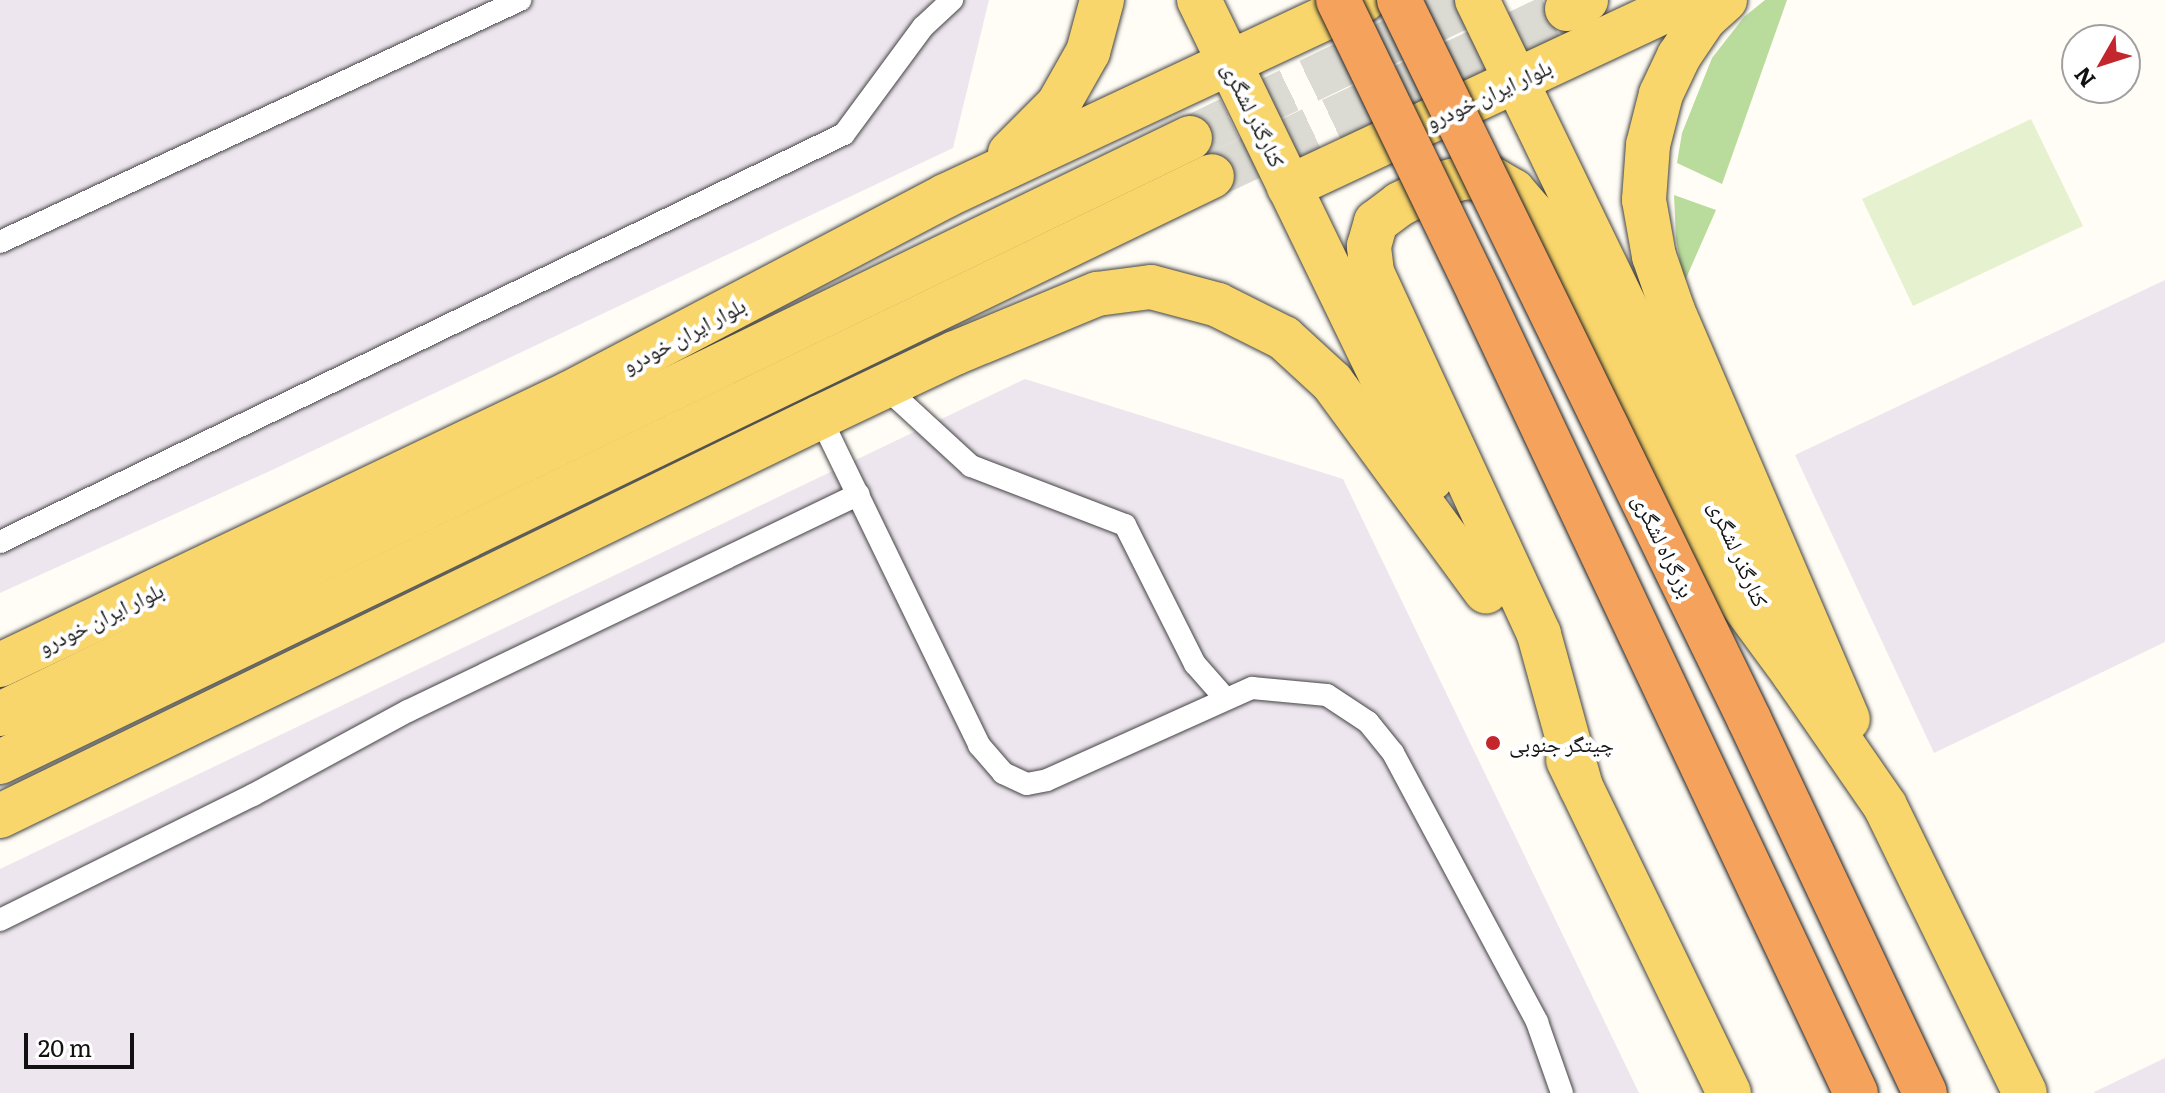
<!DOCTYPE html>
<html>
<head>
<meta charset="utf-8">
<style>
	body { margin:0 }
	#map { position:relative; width:2165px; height:1093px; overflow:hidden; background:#fffdf5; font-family:Literata,"Noto Naskh Arabic",serif }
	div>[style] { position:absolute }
	.industrial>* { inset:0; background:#eee6ef }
	.forest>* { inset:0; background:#b9dc9c }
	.pitch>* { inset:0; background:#e6f2cf }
	.primary-tunnel>* { height:44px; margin-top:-22px; transform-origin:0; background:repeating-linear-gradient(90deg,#dbdad3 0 44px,transparent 0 66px) }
	.roads { filter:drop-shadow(0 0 2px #444) drop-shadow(0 0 2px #444) }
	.lane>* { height:22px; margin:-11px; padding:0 11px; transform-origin:11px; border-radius:11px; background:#fff }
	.primary>* { height:44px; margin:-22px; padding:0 22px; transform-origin:22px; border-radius:22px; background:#f9d66b }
	.bridges { filter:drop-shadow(0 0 2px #222) drop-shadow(0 0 2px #222) }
	.highway-bridge>* { height:44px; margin:-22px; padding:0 22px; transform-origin:22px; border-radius:22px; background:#f5a25d }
	.dots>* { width:22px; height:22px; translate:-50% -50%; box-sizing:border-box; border:4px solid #fff; border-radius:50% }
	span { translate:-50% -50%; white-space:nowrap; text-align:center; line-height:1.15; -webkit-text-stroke:8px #fff; paint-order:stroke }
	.street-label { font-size:22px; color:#111 }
	.poi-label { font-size:22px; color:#111 }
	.left { translate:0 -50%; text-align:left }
	.north { position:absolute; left:2061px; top:24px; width:80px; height:80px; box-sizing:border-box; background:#fff; border:2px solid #a0a0a0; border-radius:50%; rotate:231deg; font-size:22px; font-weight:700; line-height:32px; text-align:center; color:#111 }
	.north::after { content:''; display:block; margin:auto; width:28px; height:36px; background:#c4262e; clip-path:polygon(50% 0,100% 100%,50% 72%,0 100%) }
	.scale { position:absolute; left:24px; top:1033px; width:110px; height:36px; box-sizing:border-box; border:4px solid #111; border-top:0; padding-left:10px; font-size:24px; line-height:28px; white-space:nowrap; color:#111; -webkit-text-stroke:6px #fff; paint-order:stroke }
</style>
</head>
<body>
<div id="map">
	<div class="industrial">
		<i style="clip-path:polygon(0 0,989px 0,953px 148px,270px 471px,0 593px)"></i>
		<i style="clip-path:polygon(2165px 280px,2165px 642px,1934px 753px,1795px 455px)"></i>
		<i style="clip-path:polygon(1025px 379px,1343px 479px,1639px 1093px,0 1093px,0 869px)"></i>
		<i style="clip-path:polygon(2165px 1058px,2165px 1093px,2094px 1093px,2094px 1092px)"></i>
	</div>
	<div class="forest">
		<i style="clip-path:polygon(1765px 0,1787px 0,1722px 184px,1677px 163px,1682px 133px,1712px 58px,1744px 17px)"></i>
		<i style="clip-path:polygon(1674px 195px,1716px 210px,1684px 283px,1676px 239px)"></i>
	</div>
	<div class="pitch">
		<i style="clip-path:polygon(2031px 119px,2083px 226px,1913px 306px,1862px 199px)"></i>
	</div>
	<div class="primary-tunnel">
		<i style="left:1190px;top:138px;width:318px;rotate:-25.7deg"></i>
		<i style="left:1212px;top:176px;width:392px;rotate:-25.2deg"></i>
	</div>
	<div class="roads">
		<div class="lane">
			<i style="left:0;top:242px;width:574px;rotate:-24.96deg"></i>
			<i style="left:884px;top:386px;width:118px;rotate:42.6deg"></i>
			<i style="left:971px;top:466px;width:165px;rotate:21deg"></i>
			<i style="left:1125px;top:525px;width:156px;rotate:63.3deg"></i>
			<i style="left:1195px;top:664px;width:44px;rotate:48.7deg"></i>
			<i style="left:820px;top:417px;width:365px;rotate:64.1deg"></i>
			<i style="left:979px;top:745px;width:37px;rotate:49deg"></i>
			<i style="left:1003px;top:773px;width:26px;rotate:25deg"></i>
			<i style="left:1027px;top:784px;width:20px;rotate:-11deg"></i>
			<i style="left:1047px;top:780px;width:225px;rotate:-24.2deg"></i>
			<i style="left:1252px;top:688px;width:75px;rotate:5.3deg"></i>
			<i style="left:1327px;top:695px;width:49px;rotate:33.4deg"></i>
			<i style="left:1368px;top:722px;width:40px;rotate:51deg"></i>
			<i style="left:1393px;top:753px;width:305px;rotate:61.8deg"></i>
			<i style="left:1537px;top:1022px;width:75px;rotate:70.6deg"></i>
			<i style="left:0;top:542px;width:937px;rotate:-25.8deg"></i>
			<i style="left:844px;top:134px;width:133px;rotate:-53.6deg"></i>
			<i style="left:923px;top:27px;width:40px;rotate:-43deg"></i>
			<i style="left:0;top:920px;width:282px;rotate:-26.3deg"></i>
			<i style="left:253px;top:795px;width:176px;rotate:-28.5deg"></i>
			<i style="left:408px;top:711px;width:500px;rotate:-25.69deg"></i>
		</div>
		<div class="primary">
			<i style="left:1199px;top:0;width:532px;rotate:64.16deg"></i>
			<i style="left:1477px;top:0;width:490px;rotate:64.2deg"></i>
			<i style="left:1690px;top:441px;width:255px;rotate:65.9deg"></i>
			<i style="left:1794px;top:674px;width:160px;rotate:55.4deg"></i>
			<i style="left:1885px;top:806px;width:319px;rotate:64deg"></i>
			<i style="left:1725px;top:0;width:28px;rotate:138deg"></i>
			<i style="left:1704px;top:19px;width:45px;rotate:124deg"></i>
			<i style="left:1679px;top:56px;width:42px;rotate:115.3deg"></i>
			<i style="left:1661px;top:94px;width:53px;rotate:104.3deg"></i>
			<i style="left:1648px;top:145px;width:55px;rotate:94.2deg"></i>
			<i style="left:1644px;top:200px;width:57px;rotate:79.9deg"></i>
			<i style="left:1654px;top:256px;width:58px;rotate:70.9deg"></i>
			<i style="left:1673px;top:311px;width:444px;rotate:66.8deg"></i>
			<i style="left:1567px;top:9px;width:21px;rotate:-25deg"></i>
			<i style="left:1010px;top:153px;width:68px;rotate:-45deg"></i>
			<i style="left:1058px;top:105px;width:61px;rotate:-60.5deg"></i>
			<i style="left:1088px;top:52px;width:54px;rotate:-74.9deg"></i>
			<i style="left:1289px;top:187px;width:441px;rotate:-25.1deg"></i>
			<i style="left:0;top:665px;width:632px;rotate:-25.51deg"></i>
			<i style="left:570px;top:393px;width:424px;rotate:-27.7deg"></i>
			<i style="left:945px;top:196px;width:463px;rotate:-25.1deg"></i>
			<i style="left:0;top:714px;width:1322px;rotate:-25.83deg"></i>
			<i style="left:1568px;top:760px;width:370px;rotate:64.2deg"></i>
			<i style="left:0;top:762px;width:1346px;rotate:-25.8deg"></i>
			<i style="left:1581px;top:787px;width:159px;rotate:-105.4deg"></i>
			<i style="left:1539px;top:634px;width:399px;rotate:-114.8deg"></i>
			<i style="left:1372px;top:272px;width:26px;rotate:-97deg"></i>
			<i style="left:1369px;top:246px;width:25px;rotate:-74deg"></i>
			<i style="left:1376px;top:222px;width:30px;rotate:-37deg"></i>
			<i style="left:1400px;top:204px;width:45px;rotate:-26.6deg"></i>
			<i style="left:1440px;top:184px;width:27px;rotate:-15deg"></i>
			<i style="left:1466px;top:177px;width:28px;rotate:6deg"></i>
			<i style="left:1494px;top:180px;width:22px;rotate:30deg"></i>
			<i style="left:1513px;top:191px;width:30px;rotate:49deg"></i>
			<i style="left:1533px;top:214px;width:384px;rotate:63deg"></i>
			<i style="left:1707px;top:556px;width:147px;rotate:53.6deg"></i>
			<i style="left:0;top:816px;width:912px;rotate:-25.95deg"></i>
			<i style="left:820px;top:417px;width:149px;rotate:-25.4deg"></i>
			<i style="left:955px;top:353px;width:154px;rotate:-22.6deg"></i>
			<i style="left:1097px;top:294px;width:54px;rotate:-7.4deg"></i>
			<i style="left:1151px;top:287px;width:69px;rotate:15deg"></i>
			<i style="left:1218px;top:305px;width:74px;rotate:26.6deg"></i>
			<i style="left:1284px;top:338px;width:65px;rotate:42.5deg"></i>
			<i style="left:1332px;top:382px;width:260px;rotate:53.7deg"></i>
		</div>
	</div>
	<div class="bridges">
		<div class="highway-bridge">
			<i style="left:1338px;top:0;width:324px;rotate:64.2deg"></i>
			<i style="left:1479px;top:292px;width:885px;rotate:64.8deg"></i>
			<i style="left:1399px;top:0;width:800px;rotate:64.04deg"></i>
			<i style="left:1749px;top:719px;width:413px;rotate:64.8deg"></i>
		</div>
	</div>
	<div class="dots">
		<i style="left:1493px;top:743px;background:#c4262e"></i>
	</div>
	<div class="street-label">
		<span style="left:1488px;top:93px;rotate:-25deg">بلوار ایران خودرو</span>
		<span style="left:1255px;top:114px;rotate:64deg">کنارگذر لشگری</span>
		<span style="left:683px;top:334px;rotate:-28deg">بلوار ایران خودرو</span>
		<span style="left:1665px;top:545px;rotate:64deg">بزرگراه لشگری</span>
		<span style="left:1740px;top:553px;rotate:66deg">کنارگذر لشگری</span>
		<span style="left:100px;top:617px;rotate:-26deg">بلوار ایران خودرو</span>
	</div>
	<div class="poi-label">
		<span class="left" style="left:1509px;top:743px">چیتگر جنوبی</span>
	</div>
	<div class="north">N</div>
	<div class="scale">20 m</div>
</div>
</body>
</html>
